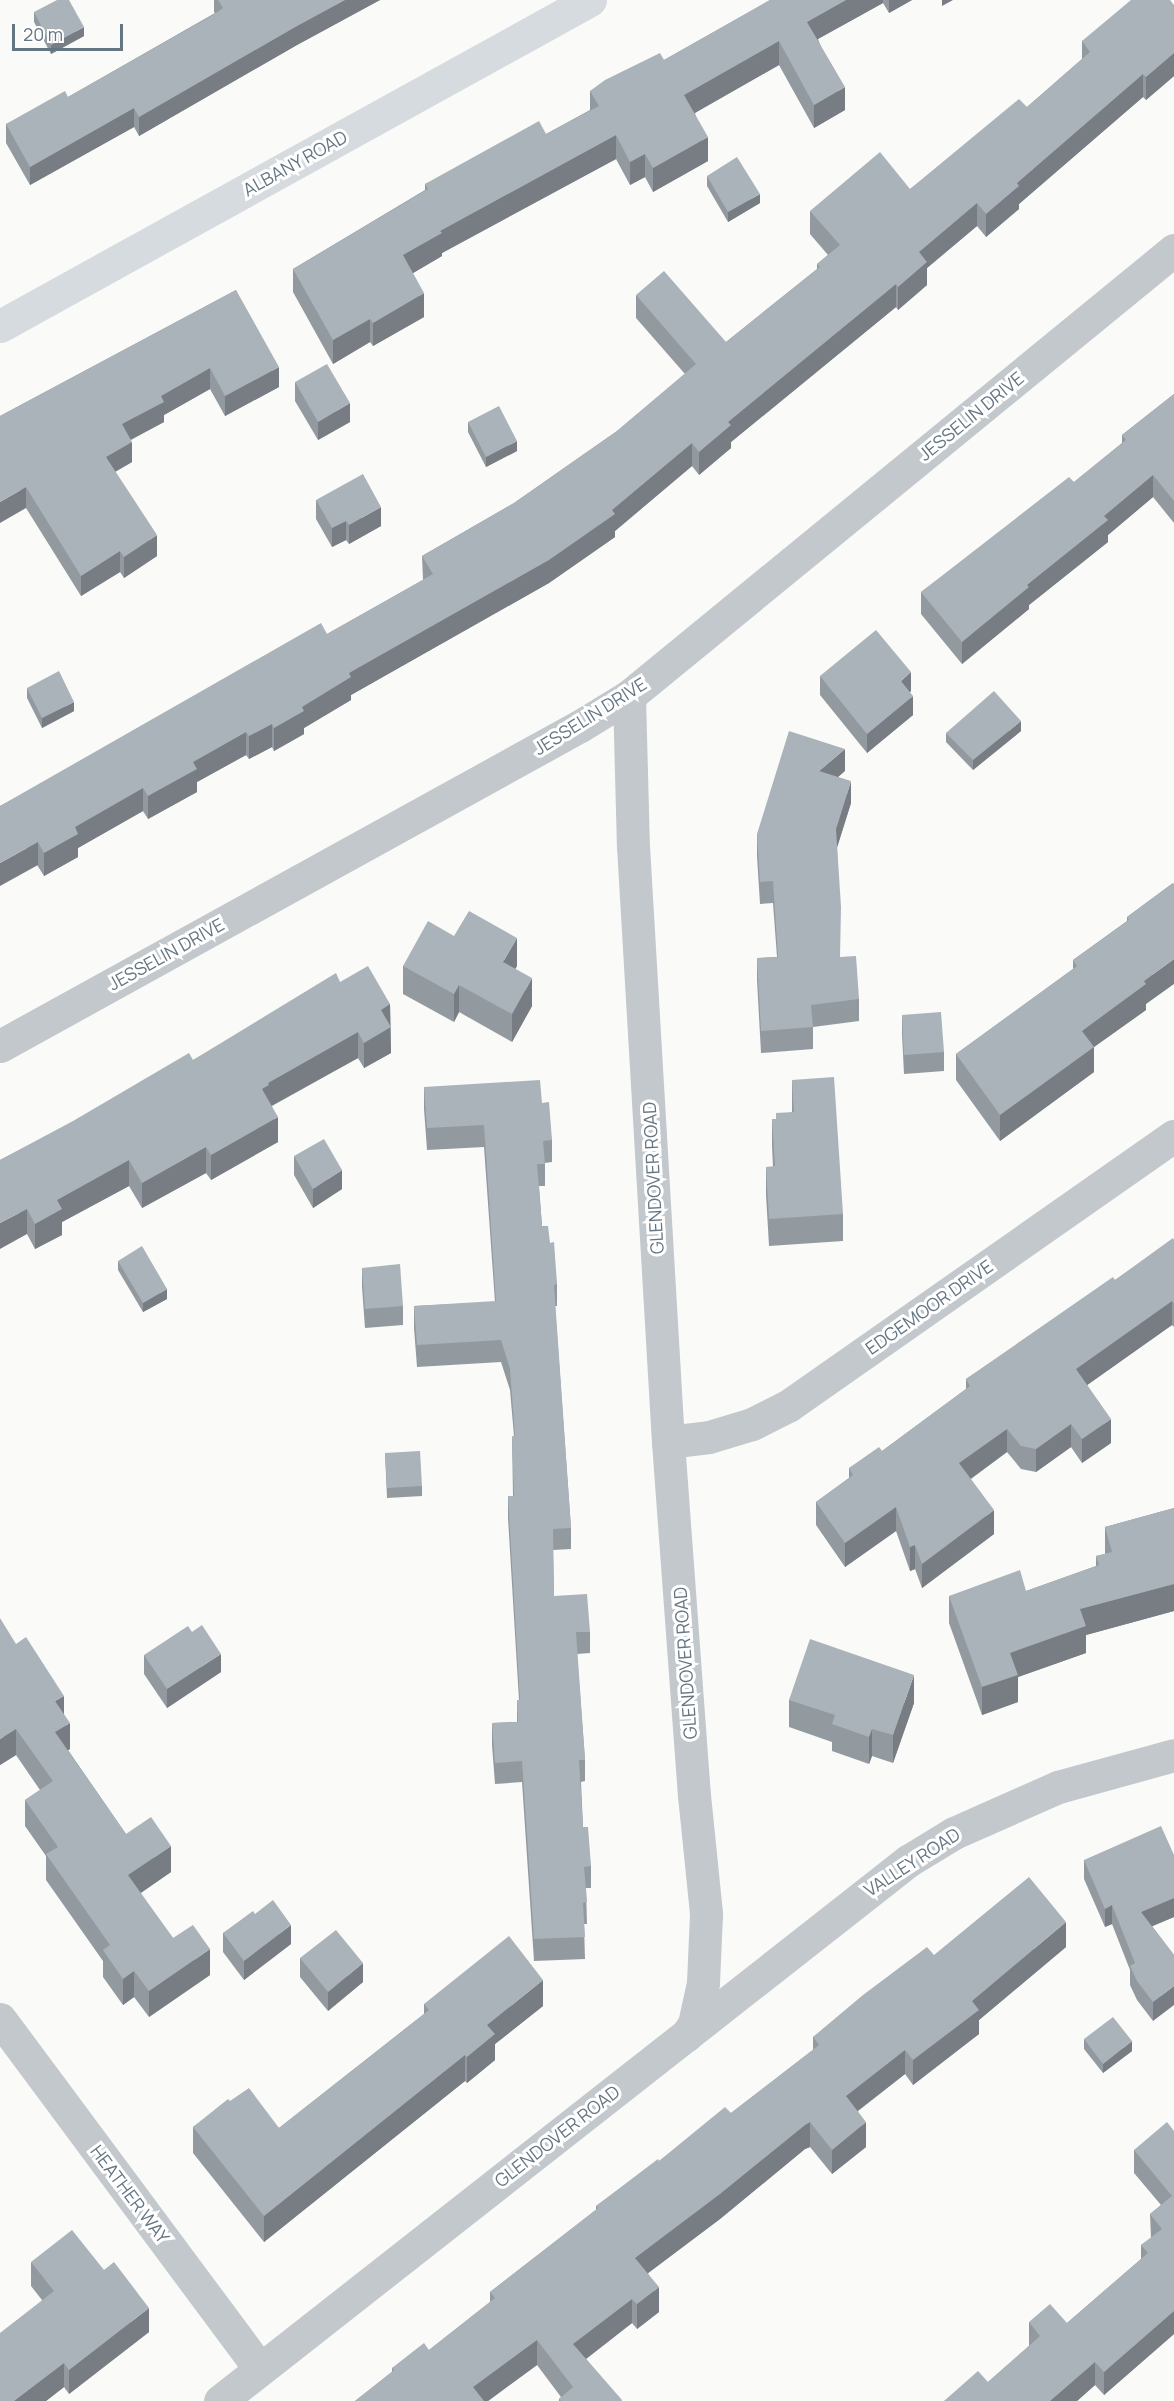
<!DOCTYPE html>
<html>
<head>
<meta charset="utf-8">
<style>
	body { margin:0 }
	#map { position:relative; width:1174px; height:2401px; overflow:hidden; background:#fafaf8; font-family:Manrope,sans-serif }
	div>[style] { position:absolute }
	.street>* { height:33px; margin:-16.5px; padding:0 16.5px; transform-origin:16.5px; border-radius:16.5px; background:#c3c8cc }
	.secondary>* { height:33px; margin:-16.5px; padding:0 16.5px; transform-origin:16.5px; border-radius:16.5px; background:#d6dbdf }
	.wall>* { inset:0; background:#929a9f }
	.shaded-wall>* { inset:0; background:#777d82 }
	.building>* { inset:0; background:#aab3b9 }
	span { translate:-50% -50%; white-space:nowrap; text-align:center; line-height:1.15; -webkit-text-stroke:6px #fff; paint-order:stroke }
	.street-label { font-size:18px; color:#657683 }
	.scale { position:absolute; left:12px; top:24px; width:111px; height:27px; box-sizing:border-box; border:3px solid #657683; border-top:0; padding-left:8px; font-size:18px; line-height:21px; white-space:nowrap; color:#657683; -webkit-text-stroke:4px #fff; paint-order:stroke }
</style>
</head>
<body>
<div id="map">
	<div class="street">
		<i style="left:629px;top:696px;width:150px;rotate:88.5deg"></i>
		<i style="left:633px;top:846px;width:597px;rotate:86.64deg"></i>
		<i style="left:668px;top:1442px;width:354px;rotate:85.8deg"></i>
		<i style="left:694px;top:1795px;width:120px;rotate:84.2deg"></i>
		<i style="left:706px;top:1914px;width:69px;rotate:92.5deg"></i>
		<i style="left:703px;top:1983px;width:42px;rotate:102.4deg"></i>
		<i style="left:694px;top:2024px;width:14px;rotate:124deg"></i>
		<i style="left:0;top:1046px;width:662px;rotate:-28.89deg"></i>
		<i style="left:580px;top:726px;width:57px;rotate:-31.5deg"></i>
		<i style="left:629px;top:696px;width:704px;rotate:-39.3deg"></i>
		<i style="left:668px;top:1442px;width:41px;rotate:-7deg"></i>
		<i style="left:709px;top:1437px;width:45px;rotate:-16.8deg"></i>
		<i style="left:752px;top:1424px;width:40px;rotate:-26.6deg"></i>
		<i style="left:788px;top:1406px;width:471px;rotate:-35deg"></i>
		<i style="left:0;top:2019px;width:436px;rotate:53.4deg"></i>
		<i style="left:220px;top:2401px;width:875px;rotate:-38.13deg"></i>
		<i style="left:908px;top:1861px;width:54px;rotate:-31.3deg"></i>
		<i style="left:954px;top:1833px;width:114px;rotate:-23.9deg"></i>
		<i style="left:1058px;top:1787px;width:120px;rotate:-15.4deg"></i>
	</div>
	<div class="secondary">
		<i style="left:0;top:326px;width:674px;rotate:-28.92deg"></i>
	</div>
	<div class="wall">
		<i style="clip-path:polygon(214px 0,380px 0,297px 45px,139px 136px,134px 127px,30px 185px,6px 143px,6px 124px,68px 97px,215px 13px,214px 12px)"></i>
		<i style="clip-path:polygon(770px 0,912px 0,889px 13px,883px 3px,818px 39px,845px 110px,814px 128px,779px 65px,695px 113px,708px 161px,653px 192px,645px 177px,630px 185px,616px 159px,442px 253px,442px 256px,413px 273px,424px 317px,373px 346px,370px 342px,333px 364px,293px 292px,293px 269px,425px 190px,425px 184px,546px 134px,590px 110px,590px 91px,664px 60px)"></i>
		<i style="clip-path:polygon(1174px 5px,1174px 76px,1146px 100px,1143px 97px,1019px 204px,1019px 209px,986px 237px,977px 226px,927px 268px,927px 285px,898px 310px,896px 307px,731px 442px,731px 448px,699px 475px,692px 466px,615px 531px,615px 537px,549px 583px,351px 695px,351px 700px,304px 728px,304px 734px,274px 751px,272px 747px,249px 759px,246px 755px,197px 782px,197px 792px,148px 819px,143px 811px,78px 848px,78px 857px,44px 876px,0 806px,327px 634px,423px 580px,422px 556px,514px 503px,617px 431px,685px 374px,636px 318px,636px 295px,726px 342px,817px 269px,817px 264px,828px 255px,810px 234px,810px 211px,910px 189px,1027px 107px,1082px 59px,1082px 41px)"></i>
		<i style="clip-path:polygon(34px 12px,84px 36px,51px 54px,34px 22px)"></i>
		<i style="clip-path:polygon(707px 176px,760px 203px,728px 222px,707px 186px)"></i>
		<i style="clip-path:polygon(236px 290px,279px 387px,225px 416px,210px 389px,164px 415px,164px 422px,131px 440px,132px 462px,115px 472px,157px 556px,124px 578px,120px 572px,81px 596px,26px 508px,0 416px)"></i>
		<i style="clip-path:polygon(295px 382px,350px 422px,318px 440px,295px 401px)"></i>
		<i style="clip-path:polygon(1174px 394px,1174px 523px,1153px 497px,1108px 535px,1108px 542px,1029px 605px,1029px 609px,962px 664px,921px 614px,921px 592px,1074px 482px,1122px 443px,1122px 435px)"></i>
		<i style="clip-path:polygon(468px 422px,517px 451px,486px 467px,468px 432px)"></i>
		<i style="clip-path:polygon(316px 500px,381px 526px,349px 544px,346px 540px,332px 547px,316px 519px)"></i>
		<i style="clip-path:polygon(820px 676px,911px 691px,910px 692px,913px 715px,867px 753px,820px 695px)"></i>
		<i style="clip-path:polygon(27px 688px,74px 711px,42px 728px,27px 698px)"></i>
		<i style="clip-path:polygon(1021px 731px,973px 770px,946px 742px,946px 733px)"></i>
		<i style="clip-path:polygon(845px 771px,838px 777px,851px 803px,837px 847px,840px 957px,859px 999px,859px 1021px,813px 1027px,813px 1049px,761px 1053px,757px 980px,757px 958px,777px 957px,773px 903px,760px 904px,757px 856px,757px 834px)"></i>
		<i style="clip-path:polygon(1173px 883px,1146px 1004px,1146px 1010px,1094px 1047px,1094px 1072px,1000px 1141px,956px 1080px,956px 1054px,1073px 969px,1073px 960px,1127px 921px,1127px 917px)"></i>
		<i style="clip-path:polygon(454px 936px,517px 966px,515px 969px,532px 1006px,512px 1042px,459px 1012px,454px 1022px,403px 994px,403px 966px)"></i>
		<i style="clip-path:polygon(340px 982px,390px 1004px,391px 1053px,364px 1068px,358px 1058px,272px 1106px,278px 1142px,211px 1180px,206px 1173px,142px 1208px,129px 1186px,62px 1222px,62px 1235px,35px 1249px,27px 1234px,0 1160px,193px 1060px)"></i>
		<i style="clip-path:polygon(902px 1015px,944px 1052px,944px 1071px,904px 1074px,902px 1034px)"></i>
		<i style="clip-path:polygon(792px 1080px,843px 1214px,843px 1241px,769px 1246px,766px 1195px,766px 1167px,773px 1167px,772px 1146px,772px 1119px,776px 1119px,792px 1112px)"></i>
		<i style="clip-path:polygon(424px 1087px,542px 1103px,552px 1140px,552px 1162px,545px 1163px,545px 1186px,539px 1186px,542px 1226px,550px 1243px,557px 1284px,557px 1306px,555px 1306px,571px 1528px,571px 1549px,553px 1550px,554px 1596px,590px 1632px,590px 1653px,577px 1654px,585px 1760px,585px 1781px,581px 1782px,583px 1827px,591px 1866px,591px 1888px,586px 1888px,587px 1924px,584px 1924px,585px 1959px,534px 1961px,522px 1782px,495px 1784px,492px 1745px,492px 1723px,517px 1722px,517px 1700px,519px 1700px,508px 1518px,508px 1496px,513px 1496px,512px 1436px,514px 1436px,510px 1390px,501px 1362px,417px 1367px,414px 1328px,414px 1306px,495px 1302px,484px 1147px,427px 1150px,424px 1109px)"></i>
		<i style="clip-path:polygon(294px 1156px,342px 1189px,313px 1208px,294px 1175px)"></i>
		<i style="clip-path:polygon(1174px 1240px,1174px 1327px,1172px 1325px,1087px 1385px,1111px 1443px,1082px 1463px,1071px 1447px,1036px 1472px,1021px 1469px,1007px 1452px,971px 1479px,994px 1534px,922px 1588px,915px 1569px,910px 1571px,896px 1531px,845px 1567px,816px 1525px,816px 1502px,849px 1478px,849px 1468px,882px 1451px,966px 1389px,966px 1379px,1115px 1280px)"></i>
		<i style="clip-path:polygon(118px 1261px,167px 1299px,143px 1312px,118px 1270px)"></i>
		<i style="clip-path:polygon(362px 1268px,403px 1306px,403px 1325px,365px 1328px,362px 1287px)"></i>
		<i style="clip-path:polygon(385px 1453px,422px 1486px,422px 1496px,387px 1498px)"></i>
		<i style="clip-path:polygon(1174px 1508px,1174px 1611px,1086px 1635px,1086px 1653px,1018px 1677px,1018px 1702px,982px 1715px,949px 1623px,949px 1596px,1026px 1591px,1096px 1566px,1096px 1556px,1105px 1554px,1105px 1527px)"></i>
		<i style="clip-path:polygon(16px 1644px,64px 1714px,70px 1749px,68px 1750px,126px 1834px,171px 1872px,140px 1893px,173px 1938px,210px 1975px,149px 2017px,134px 1997px,123px 2005px,103px 1977px,103px 1961px,46px 1880px,46px 1856px,25px 1826px,25px 1800px,40px 1790px,16px 1755px,0 1765px)"></i>
		<i style="clip-path:polygon(144px 1655px,221px 1672px,167px 1708px,144px 1674px)"></i>
		<i style="clip-path:polygon(789px 1700px,914px 1703px,893px 1763px,872px 1756px,869px 1764px,832px 1751px,832px 1742px,789px 1727px)"></i>
		<i style="clip-path:polygon(1174px 1855px,1174px 1917px,1152px 1926px,1174px 1955px,1153px 2021px,1137px 2000px,1130px 1985px,1130px 1970px,1112px 1924px,1105px 1927px,1084px 1879px,1084px 1860px)"></i>
		<i style="clip-path:polygon(255px 1914px,291px 1944px,244px 1980px,223px 1952px,223px 1933px)"></i>
		<i style="clip-path:polygon(1066px 1947px,979px 2020px,979px 2034px,913px 2085px,905px 2074px,858px 2111px,866px 2147px,832px 2174px,810px 2147px,805px 2149px,720px 2219px,648px 2273px,659px 2312px,637px 2329px,632px 2323px,586px 2359px,622px 2401px,559px 2401px,559px 2399px,561px 2397px,537px 2365px,488px 2401px,355px 2401px,392px 2372px,392px 2368px,429px 2350px,490px 2302px,490px 2292px,596px 2210px,596px 2206px,659px 2161px,731px 2113px,813px 2050px,813px 2037px,934px 1955px)"></i>
		<i style="clip-path:polygon(300px 1958px,363px 1982px,328px 2011px,300px 1977px)"></i>
		<i style="clip-path:polygon(424px 2004px,543px 2006px,495px 2044px,495px 2060px,467px 2083px,465px 2081px,264px 2242px,193px 2153px,193px 2127px,230px 2101px,279px 2128px,424px 2014px)"></i>
		<i style="clip-path:polygon(1084px 2039px,1132px 2051px,1103px 2073px,1084px 2049px)"></i>
		<i style="clip-path:polygon(1174px 2131px,1174px 2334px,1104px 2395px,1095px 2385px,1077px 2401px,944px 2401px,988px 2382px,1029px 2346px,1029px 2322px,1067px 2323px,1141px 2259px,1141px 2245px,1151px 2238px,1150px 2214px,1161px 2205px,1134px 2173px,1134px 2150px)"></i>
		<i style="clip-path:polygon(31px 2262px,149px 2332px,69px 2394px,64px 2387px,46px 2401px,0 2401px,42px 2300px,31px 2286px)"></i>
	</div>
	<div class="shaded-wall">
		<i style="clip-path:polygon(345px 0,380px 0,297px 45px,139px 136px,139px 117px,297px 26px)"></i>
		<i style="clip-path:polygon(846px 0,883px 0,883px 3px,807px 45px,807px 22px)"></i>
		<i style="clip-path:polygon(889px 0,912px 0,889px 13px)"></i>
		<i style="clip-path:polygon(942px 0,953px 0,942px 6px)"></i>
		<i style="clip-path:polygon(84px 27px,84px 36px,51px 54px,51px 45px)"></i>
		<i style="clip-path:polygon(779px 41px,779px 65px,684px 119px,684px 95px)"></i>
		<i style="clip-path:polygon(1174px 53px,1174px 76px,1146px 100px,1146px 77px)"></i>
		<i style="clip-path:polygon(1143px 74px,1143px 97px,1019px 204px,1019px 209px,986px 237px,986px 214px,1017px 183px)"></i>
		<i style="clip-path:polygon(845px 87px,845px 110px,814px 128px,814px 105px)"></i>
		<i style="clip-path:polygon(134px 108px,134px 127px,30px 185px,30px 167px)"></i>
		<i style="clip-path:polygon(616px 135px,616px 159px,442px 253px,442px 256px,403px 279px,403px 255px,440px 231px)"></i>
		<i style="clip-path:polygon(708px 137px,708px 161px,653px 192px,653px 168px)"></i>
		<i style="clip-path:polygon(645px 154px,645px 177px,630px 185px,630px 162px)"></i>
		<i style="clip-path:polygon(760px 194px,760px 203px,728px 222px,728px 212px)"></i>
		<i style="clip-path:polygon(977px 203px,977px 226px,927px 268px,927px 285px,898px 310px,898px 287px,919px 252px)"></i>
		<i style="clip-path:polygon(896px 284px,896px 307px,731px 442px,731px 448px,699px 475px,699px 452px,728px 422px)"></i>
		<i style="clip-path:polygon(424px 293px,424px 317px,373px 346px,373px 323px)"></i>
		<i style="clip-path:polygon(370px 319px,370px 342px,333px 364px,333px 340px)"></i>
		<i style="clip-path:polygon(279px 367px,279px 387px,225px 416px,225px 396px)"></i>
		<i style="clip-path:polygon(210px 368px,210px 389px,164px 415px,164px 422px,122px 444px,122px 424px,161px 396px)"></i>
		<i style="clip-path:polygon(350px 403px,350px 422px,318px 440px,318px 422px)"></i>
		<i style="clip-path:polygon(517px 441px,517px 451px,486px 467px,486px 457px)"></i>
		<i style="clip-path:polygon(132px 442px,132px 462px,106px 477px,106px 457px)"></i>
		<i style="clip-path:polygon(692px 443px,692px 466px,615px 531px,615px 537px,549px 583px,351px 695px,351px 700px,304px 728px,304px 734px,274px 751px,274px 728px,302px 707px,349px 673px,612px 510px)"></i>
		<i style="clip-path:polygon(1153px 475px,1153px 497px,1108px 535px,1108px 542px,1029px 605px,1029px 609px,962px 664px,962px 642px,1104px 516px)"></i>
		<i style="clip-path:polygon(26px 487px,26px 508px,0 523px,0 502px)"></i>
		<i style="clip-path:polygon(381px 507px,381px 526px,349px 544px,349px 525px)"></i>
		<i style="clip-path:polygon(346px 521px,346px 540px,332px 547px,332px 528px)"></i>
		<i style="clip-path:polygon(157px 535px,157px 556px,124px 578px,124px 557px)"></i>
		<i style="clip-path:polygon(120px 551px,120px 572px,81px 596px,81px 576px)"></i>
		<i style="clip-path:polygon(911px 672px,911px 691px,901px 700px,901px 681px)"></i>
		<i style="clip-path:polygon(913px 696px,913px 715px,867px 753px,867px 734px)"></i>
		<i style="clip-path:polygon(74px 702px,74px 711px,42px 728px,42px 718px)"></i>
		<i style="clip-path:polygon(1021px 721px,1021px 731px,973px 770px,973px 760px)"></i>
		<i style="clip-path:polygon(272px 724px,272px 747px,249px 759px,249px 736px)"></i>
		<i style="clip-path:polygon(246px 732px,246px 755px,197px 782px,197px 792px,148px 819px,148px 796px,193px 762px)"></i>
		<i style="clip-path:polygon(845px 749px,845px 771px,819px 793px,819px 771px)"></i>
		<i style="clip-path:polygon(851px 781px,851px 803px,836px 851px,836px 829px)"></i>
		<i style="clip-path:polygon(143px 788px,143px 811px,78px 848px,78px 857px,44px 876px,44px 853px,75px 827px)"></i>
		<i style="clip-path:polygon(38px 842px,38px 865px,0 886px,0 863px)"></i>
		<i style="clip-path:polygon(517px 938px,517px 966px,503px 989px,503px 962px)"></i>
		<i style="clip-path:polygon(1174px 959px,1174px 984px,1146px 1004px,1146px 1010px,1094px 1047px,1094px 1072px,1000px 1141px,1000px 1115px,1082px 1031px,1144px 981px)"></i>
		<i style="clip-path:polygon(532px 978px,532px 1006px,512px 1042px,512px 1014px)"></i>
		<i style="clip-path:polygon(459px 985px,459px 1012px,454px 1022px,454px 994px)"></i>
		<i style="clip-path:polygon(390px 1004px,391px 1053px,364px 1068px,364px 1043px,381px 1010px)"></i>
		<i style="clip-path:polygon(358px 1032px,358px 1058px,269px 1107px,262px 1089px,268px 1083px)"></i>
		<i style="clip-path:polygon(278px 1117px,278px 1142px,211px 1180px,211px 1155px)"></i>
		<i style="clip-path:polygon(206px 1147px,206px 1173px,142px 1208px,142px 1183px)"></i>
		<i style="clip-path:polygon(129px 1160px,129px 1186px,62px 1222px,62px 1235px,35px 1249px,35px 1224px,57px 1200px)"></i>
		<i style="clip-path:polygon(342px 1170px,342px 1189px,313px 1208px,313px 1189px)"></i>
		<i style="clip-path:polygon(27px 1209px,27px 1234px,0 1249px,0 1223px)"></i>
		<i style="clip-path:polygon(167px 1289px,167px 1299px,143px 1312px,143px 1303px)"></i>
		<i style="clip-path:polygon(1172px 1301px,1172px 1325px,1076px 1393px,1076px 1369px)"></i>
		<i style="clip-path:polygon(1111px 1419px,1111px 1443px,1082px 1463px,1082px 1439px)"></i>
		<i style="clip-path:polygon(1071px 1424px,1071px 1447px,1036px 1472px,1036px 1449px)"></i>
		<i style="clip-path:polygon(1007px 1429px,1007px 1452px,959px 1487px,959px 1463px)"></i>
		<i style="clip-path:polygon(896px 1507px,896px 1531px,845px 1567px,845px 1543px)"></i>
		<i style="clip-path:polygon(994px 1510px,994px 1534px,922px 1588px,922px 1564px)"></i>
		<i style="clip-path:polygon(915px 1545px,915px 1569px,910px 1571px,910px 1547px)"></i>
		<i style="clip-path:polygon(1174px 1584px,1174px 1611px,1086px 1635px,1086px 1653px,1018px 1677px,1018px 1702px,982px 1715px,982px 1687px,1010px 1653px,1080px 1609px)"></i>
		<i style="clip-path:polygon(221px 1654px,221px 1672px,167px 1708px,167px 1689px)"></i>
		<i style="clip-path:polygon(914px 1675px,914px 1703px,893px 1763px,893px 1735px)"></i>
		<i style="clip-path:polygon(64px 1696px,64px 1722px,55px 1701px)"></i>
		<i style="clip-path:polygon(70px 1723px,70px 1749px,55px 1758px,55px 1732px)"></i>
		<i style="clip-path:polygon(16px 1729px,16px 1755px,0 1765px,0 1739px)"></i>
		<i style="clip-path:polygon(872px 1729px,872px 1756px,869px 1764px,869px 1737px)"></i>
		<i style="clip-path:polygon(171px 1846px,171px 1872px,128px 1902px,128px 1875px)"></i>
		<i style="clip-path:polygon(1174px 1898px,1174px 1917px,1141px 1931px,1141px 1912px)"></i>
		<i style="clip-path:polygon(1112px 1905px,1112px 1924px,1105px 1927px,1105px 1909px)"></i>
		<i style="clip-path:polygon(1066px 1922px,1066px 1947px,979px 2020px,979px 2034px,913px 2085px,913px 2060px,972px 2001px)"></i>
		<i style="clip-path:polygon(291px 1925px,291px 1944px,244px 1980px,244px 1961px)"></i>
		<i style="clip-path:polygon(210px 1949px,210px 1975px,149px 2017px,149px 1991px)"></i>
		<i style="clip-path:polygon(363px 1963px,363px 1982px,328px 2011px,328px 1992px)"></i>
		<i style="clip-path:polygon(134px 1971px,134px 1997px,123px 2005px,123px 1979px)"></i>
		<i style="clip-path:polygon(543px 1980px,543px 2006px,495px 2044px,495px 2060px,467px 2083px,467px 2057px,487px 2025px)"></i>
		<i style="clip-path:polygon(1174px 1986px,1174px 2005px,1153px 2021px,1153px 2002px)"></i>
		<i style="clip-path:polygon(1132px 2041px,1132px 2051px,1103px 2073px,1103px 2064px)"></i>
		<i style="clip-path:polygon(905px 2050px,905px 2074px,846px 2120px,846px 2096px)"></i>
		<i style="clip-path:polygon(465px 2055px,465px 2081px,264px 2242px,264px 2216px)"></i>
		<i style="clip-path:polygon(810px 2122px,810px 2147px,805px 2149px,720px 2219px,635px 2283px,635px 2258px,805px 2125px)"></i>
		<i style="clip-path:polygon(866px 2122px,866px 2147px,832px 2174px,832px 2150px)"></i>
		<i style="clip-path:polygon(659px 2287px,659px 2312px,637px 2329px,637px 2304px)"></i>
		<i style="clip-path:polygon(632px 2299px,632px 2323px,573px 2369px,573px 2344px)"></i>
		<i style="clip-path:polygon(149px 2308px,149px 2332px,69px 2394px,69px 2370px)"></i>
		<i style="clip-path:polygon(1174px 2311px,1174px 2334px,1104px 2395px,1104px 2372px)"></i>
		<i style="clip-path:polygon(537px 2340px,537px 2365px,488px 2401px,473px 2401px,473px 2387px)"></i>
		<i style="clip-path:polygon(1095px 2362px,1095px 2385px,1077px 2401px,1050px 2401px)"></i>
		<i style="clip-path:polygon(64px 2363px,64px 2387px,46px 2401px,14px 2401px)"></i>
	</div>
	<div class="building">
		<i style="clip-path:polygon(57px 0,69px 0,84px 27px,51px 45px,34px 12px)"></i>
		<i style="clip-path:polygon(218px 0,345px 0,297px 26px,139px 117px,134px 108px,30px 167px,6px 124px,65px 91px,68px 97px,213px 15px,223px 8px)"></i>
		<i style="clip-path:polygon(770px 0,846px 0,807px 22px,845px 87px,814px 105px,779px 41px,684px 95px,708px 137px,653px 168px,645px 154px,630px 162px,616px 135px,440px 231px,442px 233px,403px 255px,424px 293px,373px 323px,370px 319px,333px 340px,293px 269px,428px 189px,425px 184px,539px 121px,546px 134px,599px 106px,590px 91px,605px 80px,660px 53px,664px 60px)"></i>
		<i style="clip-path:polygon(1131px 0,1170px 0,1174px 5px,1174px 53px,1146px 77px,1143px 74px,1017px 183px,1019px 186px,986px 214px,977px 203px,919px 252px,927px 262px,898px 287px,896px 284px,728px 422px,731px 425px,699px 452px,692px 443px,612px 510px,615px 514px,549px 560px,349px 673px,351px 677px,302px 707px,304px 711px,274px 728px,272px 724px,249px 736px,246px 732px,193px 762px,197px 769px,148px 796px,143px 788px,75px 827px,78px 834px,44px 853px,38px 842px,0 863px,0 806px,321px 623px,327px 634px,433px 574px,422px 556px,514px 503px,617px 431px,696px 364px,636px 295px,664px 271px,726px 342px,820px 267px,817px 264px,840px 245px,810px 211px,880px 152px,910px 189px,1019px 99px,1027px 107px,1090px 52px,1082px 41px)"></i>
		<i style="clip-path:polygon(737px 157px,760px 194px,728px 212px,707px 176px)"></i>
		<i style="clip-path:polygon(236px 290px,279px 367px,225px 396px,210px 368px,161px 396px,164px 402px,122px 424px,132px 442px,106px 457px,157px 535px,124px 557px,120px 551px,81px 576px,26px 487px,0 502px,0 416px)"></i>
		<i style="clip-path:polygon(327px 364px,350px 403px,318px 422px,295px 382px)"></i>
		<i style="clip-path:polygon(1174px 394px,1174px 501px,1153px 475px,1104px 516px,1108px 520px,1027px 585px,1029px 587px,962px 642px,921px 592px,1069px 477px,1074px 482px,1126px 440px,1122px 435px)"></i>
		<i style="clip-path:polygon(499px 406px,517px 441px,486px 457px,468px 422px)"></i>
		<i style="clip-path:polygon(363px 474px,381px 507px,349px 525px,346px 521px,332px 528px,316px 500px)"></i>
		<i style="clip-path:polygon(876px 630px,911px 672px,901px 681px,913px 696px,867px 734px,820px 676px)"></i>
		<i style="clip-path:polygon(59px 671px,74px 702px,42px 718px,27px 688px)"></i>
		<i style="clip-path:polygon(994px 691px,1021px 721px,973px 760px,946px 733px)"></i>
		<i style="clip-path:polygon(789px 731px,845px 749px,819px 771px,851px 781px,836px 829px,841px 907px,840px 957px,856px 956px,859px 999px,811px 1005px,813px 1027px,761px 1031px,757px 958px,778px 957px,773px 881px,760px 882px,757px 834px)"></i>
		<i style="clip-path:polygon(1173px 883px,1174px 884px,1174px 959px,1144px 981px,1146px 984px,1082px 1031px,1094px 1047px,1000px 1115px,956px 1054px,1077px 966px,1073px 960px,1129px 920px,1127px 917px)"></i>
		<i style="clip-path:polygon(469px 911px,517px 938px,503px 962px,532px 978px,512px 1014px,459px 985px,454px 994px,403px 966px,428px 921px,454px 936px)"></i>
		<i style="clip-path:polygon(368px 966px,390px 1004px,381px 1010px,391px 1027px,364px 1043px,358px 1032px,268px 1083px,269px 1085px,262px 1089px,278px 1117px,211px 1155px,206px 1147px,142px 1183px,129px 1160px,57px 1200px,62px 1209px,35px 1224px,27px 1209px,0 1223px,0 1160px,73px 1121px,189px 1053px,193px 1060px,336px 973px,340px 982px)"></i>
		<i style="clip-path:polygon(941px 1012px,944px 1052px,904px 1055px,902px 1015px)"></i>
		<i style="clip-path:polygon(834px 1077px,843px 1214px,769px 1219px,766px 1167px,775px 1166px,772px 1119px,776px 1119px,776px 1113px,794px 1112px,792px 1080px)"></i>
		<i style="clip-path:polygon(540px 1080px,542px 1103px,549px 1102px,552px 1140px,543px 1141px,545px 1164px,537px 1164px,542px 1226px,548px 1226px,550px 1243px,554px 1242px,557px 1284px,554px 1285px,571px 1528px,553px 1529px,554px 1596px,587px 1594px,590px 1632px,576px 1632px,585px 1760px,579px 1760px,583px 1827px,588px 1827px,591px 1866px,584px 1867px,587px 1902px,583px 1903px,585px 1937px,534px 1939px,522px 1761px,495px 1763px,492px 1723px,518px 1722px,517px 1700px,520px 1700px,508px 1496px,514px 1496px,512px 1436px,515px 1436px,510px 1369px,501px 1340px,417px 1345px,414px 1306px,496px 1301px,484px 1125px,427px 1128px,424px 1087px)"></i>
		<i style="clip-path:polygon(324px 1139px,342px 1170px,313px 1189px,294px 1156px)"></i>
		<i style="clip-path:polygon(1173px 1238px,1174px 1240px,1174px 1303px,1172px 1301px,1076px 1369px,1111px 1419px,1082px 1439px,1071px 1424px,1036px 1449px,1021px 1446px,1007px 1429px,959px 1463px,994px 1510px,922px 1564px,915px 1545px,910px 1547px,896px 1507px,845px 1543px,816px 1502px,853px 1475px,849px 1468px,879px 1447px,882px 1451px,970px 1386px,966px 1379px,1113px 1277px,1115px 1280px)"></i>
		<i style="clip-path:polygon(142px 1246px,167px 1289px,143px 1303px,118px 1261px)"></i>
		<i style="clip-path:polygon(400px 1264px,403px 1306px,365px 1309px,362px 1268px)"></i>
		<i style="clip-path:polygon(420px 1451px,422px 1486px,387px 1488px,385px 1453px)"></i>
		<i style="clip-path:polygon(1174px 1508px,1174px 1584px,1080px 1609px,1086px 1626px,1010px 1653px,1018px 1675px,982px 1687px,949px 1596px,1020px 1570px,1026px 1591px,1099px 1565px,1096px 1556px,1112px 1552px,1105px 1527px)"></i>
		<i style="clip-path:polygon(0 1618px,16px 1644px,26px 1637px,64px 1696px,55px 1701px,70px 1723px,55px 1732px,126px 1834px,151px 1817px,171px 1846px,128px 1875px,173px 1938px,193px 1925px,210px 1949px,149px 1991px,134px 1971px,123px 1979px,103px 1950px,110px 1945px,46px 1854px,58px 1847px,25px 1800px,53px 1781px,16px 1729px,0 1739px)"></i>
		<i style="clip-path:polygon(202px 1625px,221px 1654px,167px 1689px,144px 1655px,188px 1626px,192px 1632px)"></i>
		<i style="clip-path:polygon(810px 1639px,914px 1675px,893px 1735px,872px 1729px,869px 1737px,832px 1724px,835px 1715px,789px 1700px)"></i>
		<i style="clip-path:polygon(1161px 1826px,1174px 1855px,1174px 1898px,1141px 1912px,1174px 1955px,1174px 1986px,1153px 2002px,1137px 1981px,1130px 1966px,1135px 1963px,1112px 1905px,1105px 1909px,1084px 1860px)"></i>
		<i style="clip-path:polygon(1029px 1877px,1066px 1922px,972px 2001px,979px 2010px,913px 2060px,905px 2050px,846px 2096px,866px 2122px,832px 2150px,810px 2122px,805px 2125px,720px 2194px,635px 2258px,659px 2287px,637px 2304px,632px 2299px,573px 2344px,622px 2400px,621px 2401px,561px 2401px,559px 2399px,573px 2387px,537px 2340px,473px 2387px,484px 2401px,355px 2401px,394px 2370px,392px 2368px,424px 2343px,429px 2350px,495px 2298px,490px 2292px,598px 2208px,596px 2206px,658px 2159px,659px 2161px,725px 2107px,731px 2113px,819px 2045px,813px 2037px,863px 1995px,927px 1947px,934px 1955px)"></i>
		<i style="clip-path:polygon(273px 1900px,291px 1925px,244px 1961px,223px 1933px,253px 1911px,255px 1914px)"></i>
		<i style="clip-path:polygon(336px 1930px,363px 1963px,328px 1992px,300px 1958px)"></i>
		<i style="clip-path:polygon(509px 1936px,543px 1980px,487px 2025px,495px 2034px,467px 2057px,465px 2055px,264px 2216px,193px 2127px,228px 2099px,230px 2101px,249px 2088px,279px 2128px,429px 2010px,424px 2004px)"></i>
		<i style="clip-path:polygon(1113px 2017px,1132px 2041px,1103px 2064px,1084px 2039px)"></i>
		<i style="clip-path:polygon(1167px 2122px,1174px 2131px,1174px 2311px,1104px 2372px,1095px 2362px,1050px 2401px,944px 2401px,978px 2371px,988px 2382px,1040px 2336px,1029px 2322px,1050px 2304px,1067px 2323px,1148px 2253px,1141px 2245px,1162px 2229px,1150px 2214px,1172px 2196px,1134px 2150px)"></i>
		<i style="clip-path:polygon(72px 2230px,104px 2270px,114px 2262px,149px 2308px,69px 2370px,64px 2363px,14px 2401px,0 2401px,0 2333px,54px 2291px,31px 2262px)"></i>
	</div>
	<div class="street-label">
		<span style="left:295px;top:163px;rotate:-29deg">ALBANY ROAD</span>
		<span style="left:971px;top:416px;rotate:-39deg">JESSELIN DRIVE</span>
		<span style="left:590px;top:716px;rotate:-32deg">JESSELIN DRIVE</span>
		<span style="left:166px;top:954px;rotate:-29deg">JESSELIN DRIVE</span>
		<span style="left:653px;top:1178px;rotate:-93deg">GLENDOVER ROAD</span>
		<span style="left:929px;top:1307px;rotate:-35deg">EDGEMOOR DRIVE</span>
		<span style="left:685px;top:1663px;rotate:-94deg">GLENDOVER ROAD</span>
		<span style="left:912px;top:1862px;rotate:-33deg">VALLEY ROAD</span>
		<span style="left:557px;top:2136px;rotate:-38deg">GLENDOVER ROAD</span>
		<span style="left:130px;top:2194px;rotate:53deg">HEATHER WAY</span>
	</div>
	<div class="scale">20 m</div>
</div>
</body>
</html>
